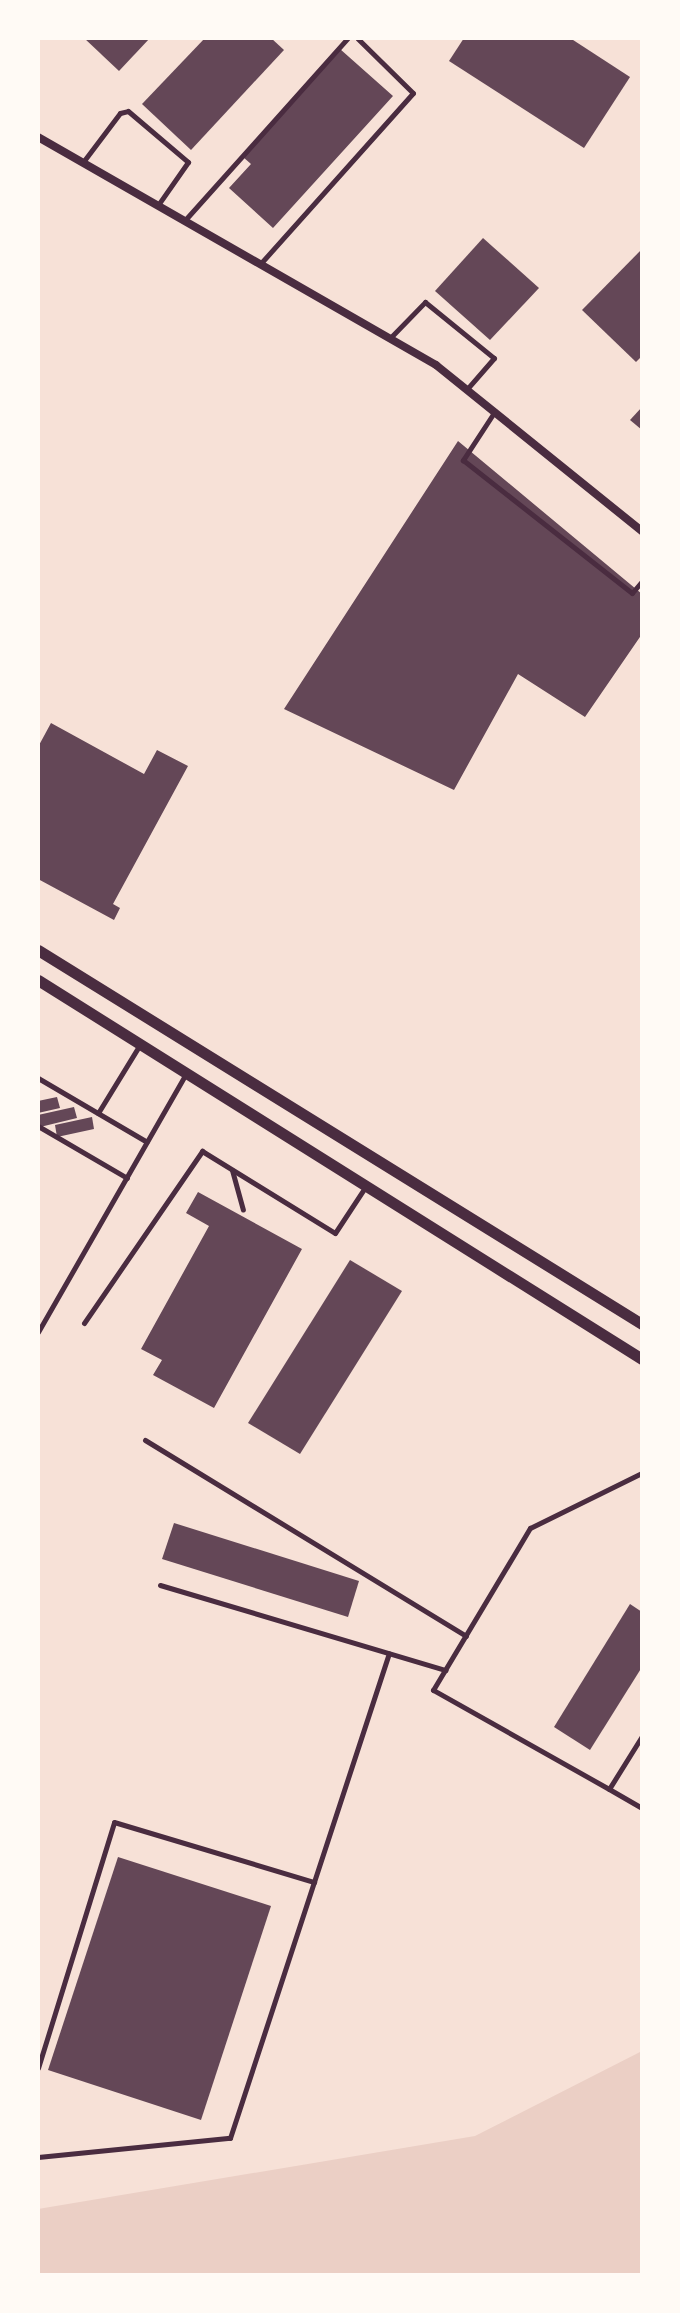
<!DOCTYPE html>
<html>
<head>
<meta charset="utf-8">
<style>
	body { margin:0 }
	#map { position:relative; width:680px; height:2313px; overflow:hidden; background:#f7e1d7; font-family:"Golos Text",sans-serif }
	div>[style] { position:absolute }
	.green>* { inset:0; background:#ebcfc5 }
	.building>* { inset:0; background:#644757 }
	.service>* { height:5px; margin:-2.5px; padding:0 2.5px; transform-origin:2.5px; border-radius:2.5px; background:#4a2c40 }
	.minor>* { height:8px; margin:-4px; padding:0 4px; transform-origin:4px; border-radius:4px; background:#4a2c40 }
	.tertiary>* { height:11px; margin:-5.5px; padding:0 5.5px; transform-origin:5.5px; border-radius:5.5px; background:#4a2c40 }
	span { translate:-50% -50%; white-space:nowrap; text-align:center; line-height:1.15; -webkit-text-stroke:8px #fffaf5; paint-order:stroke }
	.frame { position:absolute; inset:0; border:40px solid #fffaf5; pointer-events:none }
</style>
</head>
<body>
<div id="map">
	<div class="green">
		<i style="clip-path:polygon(642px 2051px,642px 2275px,38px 2275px,38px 2209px,475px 2136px)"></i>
	</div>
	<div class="building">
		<i style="clip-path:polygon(84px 38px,150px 38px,119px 71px)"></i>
		<i style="clip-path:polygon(205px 38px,271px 38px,284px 50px,191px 150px,142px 104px)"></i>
		<i style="clip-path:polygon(464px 38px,570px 38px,630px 77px,584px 148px,449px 61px)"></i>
		<i style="clip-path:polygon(340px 49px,393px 96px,273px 228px,229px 188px,251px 164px,243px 157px)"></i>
		<i style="clip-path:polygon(483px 238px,539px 288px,490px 340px,435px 291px)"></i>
		<i style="clip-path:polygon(642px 249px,642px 356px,636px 362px,582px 310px)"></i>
		<i style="clip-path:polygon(642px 407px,642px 430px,630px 420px)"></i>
		<i style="clip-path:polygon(458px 441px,642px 594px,642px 634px,585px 717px,518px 674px,454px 790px,284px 709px)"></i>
		<i style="clip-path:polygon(51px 723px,144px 774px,157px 750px,188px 766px,113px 904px,120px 908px,114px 920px,38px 879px,38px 747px)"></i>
		<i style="clip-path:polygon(57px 1097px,60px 1108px,38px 1113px,38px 1101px)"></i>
		<i style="clip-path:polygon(74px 1107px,77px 1118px,40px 1127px,38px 1115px)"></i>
		<i style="clip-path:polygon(92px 1117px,94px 1129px,57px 1137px,55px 1125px)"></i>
		<i style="clip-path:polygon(198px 1192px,302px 1249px,214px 1408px,153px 1375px,162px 1360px,141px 1349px,209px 1226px,186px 1213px)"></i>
		<i style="clip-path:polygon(350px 1260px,402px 1291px,300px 1454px,248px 1423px)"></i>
		<i style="clip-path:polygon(174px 1523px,359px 1581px,348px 1617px,162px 1559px)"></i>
		<i style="clip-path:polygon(630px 1604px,642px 1612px,642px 1667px,590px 1750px,554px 1727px)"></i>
		<i style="clip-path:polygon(118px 1857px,271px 1906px,201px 2120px,48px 2070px)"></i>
	</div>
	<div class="service">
		<i style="left:83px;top:162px;width:61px;rotate:-52.9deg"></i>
		<i style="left:120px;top:113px;width:8px;rotate:-14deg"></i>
		<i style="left:128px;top:111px;width:79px;rotate:40.4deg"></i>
		<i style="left:188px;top:162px;width:52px;rotate:124.9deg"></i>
		<i style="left:185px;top:220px;width:244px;rotate:-48.2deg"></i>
		<i style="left:261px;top:263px;width:228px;rotate:-48.2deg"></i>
		<i style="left:413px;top:93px;width:78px;rotate:-135.5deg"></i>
		<i style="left:391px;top:337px;width:49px;rotate:-45.8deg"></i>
		<i style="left:425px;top:302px;width:89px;rotate:39.1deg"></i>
		<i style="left:494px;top:358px;width:40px;rotate:131deg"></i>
		<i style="left:495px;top:411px;width:59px;rotate:123.1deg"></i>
		<i style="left:463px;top:460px;width:215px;rotate:38.2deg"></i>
		<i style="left:632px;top:593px;width:16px;rotate:-50deg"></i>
		<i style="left:38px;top:1078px;width:126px;rotate:30.4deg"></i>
		<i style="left:98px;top:1113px;width:79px;rotate:-58.5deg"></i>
		<i style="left:38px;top:1126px;width:103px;rotate:30.3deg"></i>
		<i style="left:232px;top:1170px;width:41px;rotate:74.6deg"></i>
		<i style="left:84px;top:1323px;width:209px;rotate:-55.5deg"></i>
		<i style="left:202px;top:1151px;width:156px;rotate:31.7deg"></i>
		<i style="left:335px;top:1233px;width:56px;rotate:-56.6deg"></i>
		<i style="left:38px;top:1332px;width:297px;rotate:-60.2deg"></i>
		<i style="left:145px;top:1440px;width:376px;rotate:31.4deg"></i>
		<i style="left:160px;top:1585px;width:298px;rotate:16.6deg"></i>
		<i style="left:642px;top:1736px;width:62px;rotate:121.9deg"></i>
		<i style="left:609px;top:1789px;width:38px;rotate:30deg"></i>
		<i style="left:609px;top:1789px;width:202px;rotate:-150.6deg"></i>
		<i style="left:433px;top:1690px;width:189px;rotate:-59.1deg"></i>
		<i style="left:530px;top:1528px;width:125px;rotate:-26.2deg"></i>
		<i style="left:38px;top:2068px;width:257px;rotate:-72.8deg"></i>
		<i style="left:114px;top:1822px;width:209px;rotate:16.7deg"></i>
		<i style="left:38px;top:2157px;width:193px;rotate:-5.7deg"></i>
		<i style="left:230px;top:2138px;width:510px;rotate:-71.85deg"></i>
	</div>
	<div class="minor">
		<i style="left:38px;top:137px;width:459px;rotate:29.8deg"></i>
		<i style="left:436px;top:365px;width:265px;rotate:38.9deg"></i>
	</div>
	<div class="tertiary">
		<i style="left:38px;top:950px;width:710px;rotate:31.77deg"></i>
		<i style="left:38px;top:980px;width:713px;rotate:32.11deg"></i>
	</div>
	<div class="frame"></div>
</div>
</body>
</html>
